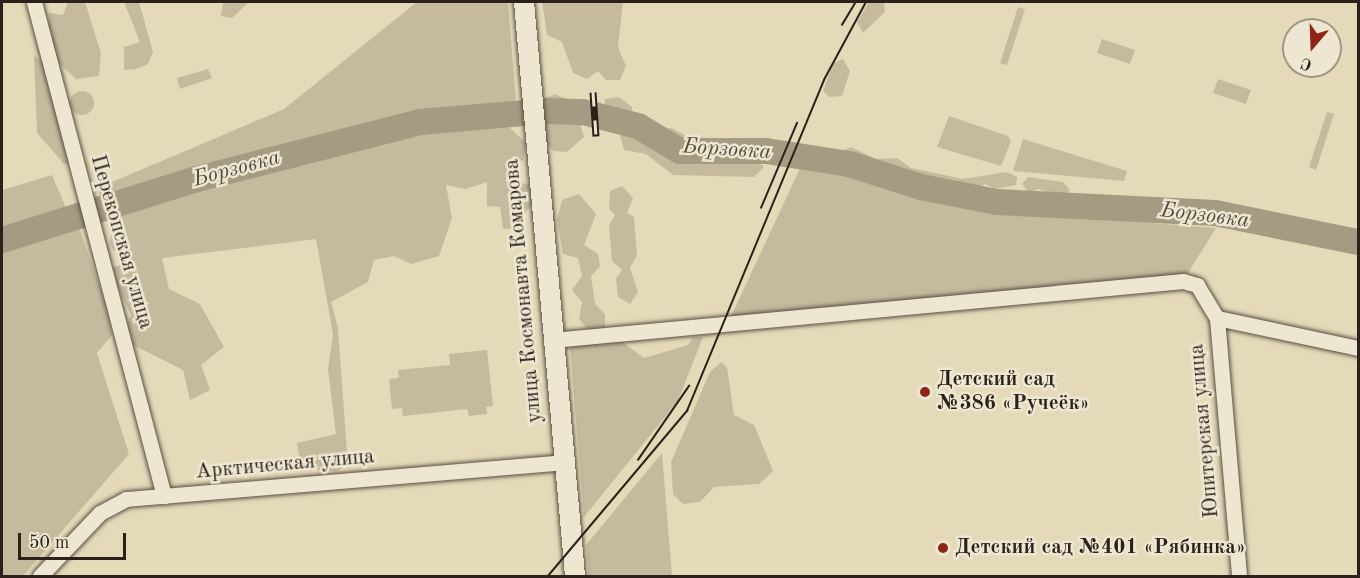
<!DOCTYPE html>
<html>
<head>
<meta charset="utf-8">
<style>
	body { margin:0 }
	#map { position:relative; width:1360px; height:578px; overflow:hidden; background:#e4dab9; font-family:"Old Standard TT",serif }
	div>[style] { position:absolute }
	.green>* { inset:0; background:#c5ba9e }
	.round { border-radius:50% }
	.river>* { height:26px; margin:-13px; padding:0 13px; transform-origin:13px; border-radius:13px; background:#a59b83 }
	.roads { filter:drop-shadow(0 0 2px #5a4e42) drop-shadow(0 0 2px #5a4e42) }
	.minor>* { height:15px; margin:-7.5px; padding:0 7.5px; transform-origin:7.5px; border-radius:7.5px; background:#ede7d2 }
	.tertiary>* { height:20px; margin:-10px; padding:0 10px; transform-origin:10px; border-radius:10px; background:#ede7d2 }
	.tram>* { height:1.5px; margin:-0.75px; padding:0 0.75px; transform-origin:0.75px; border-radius:0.75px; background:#2c201a }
	.rail>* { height:7px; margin-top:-3.5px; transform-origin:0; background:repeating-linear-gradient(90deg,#ede7d2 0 14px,#2c201a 0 28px); box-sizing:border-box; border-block:2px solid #2c201a }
	.dots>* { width:16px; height:16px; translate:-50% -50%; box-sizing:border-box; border:3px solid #ede7d2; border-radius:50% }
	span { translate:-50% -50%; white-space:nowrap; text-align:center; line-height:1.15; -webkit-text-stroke:5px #ede7d2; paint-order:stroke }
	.street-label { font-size:21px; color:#2c201a }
	.poi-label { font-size:21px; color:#2c201a; font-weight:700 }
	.left { translate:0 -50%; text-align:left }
	.water-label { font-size:22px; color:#564b3f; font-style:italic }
	.frame { position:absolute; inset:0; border:3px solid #2c201a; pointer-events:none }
	.north { position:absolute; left:1282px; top:18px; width:60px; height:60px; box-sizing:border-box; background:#ede7d2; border:2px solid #a09788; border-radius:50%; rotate:199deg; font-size:16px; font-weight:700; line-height:24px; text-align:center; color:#2c201a }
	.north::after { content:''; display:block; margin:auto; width:21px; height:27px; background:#8f2418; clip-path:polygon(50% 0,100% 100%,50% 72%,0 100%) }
	.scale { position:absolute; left:18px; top:533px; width:108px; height:27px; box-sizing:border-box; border:3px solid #2c201a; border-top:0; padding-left:8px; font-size:18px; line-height:21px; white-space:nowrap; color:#2c201a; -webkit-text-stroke:4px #ede7d2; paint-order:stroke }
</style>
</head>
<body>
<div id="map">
	<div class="green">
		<i style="clip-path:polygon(68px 2px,85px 2px,101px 53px,99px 76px,76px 79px,59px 63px,48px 38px,49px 13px,63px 15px)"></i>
		<i style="clip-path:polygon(124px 2px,139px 2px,153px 52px,148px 64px,136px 69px,124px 70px,124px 47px,140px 42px)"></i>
		<i style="clip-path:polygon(223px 2px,249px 2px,232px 18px,221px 16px)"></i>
		<i style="clip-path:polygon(417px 2px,508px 2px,516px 102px,507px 108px,506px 124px,526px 143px,523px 161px,509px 160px,506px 182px,529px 184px,532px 204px,512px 229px,503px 229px,500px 207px,487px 206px,487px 182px,466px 189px,446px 185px,452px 218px,439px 256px,411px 264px,394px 256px,374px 260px,368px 282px,331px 302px,338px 328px,348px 466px,336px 471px,301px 469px,297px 443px,336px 434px,328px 369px,333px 334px,316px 239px,162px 258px,169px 289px,200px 304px,224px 347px,201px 365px,210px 390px,190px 400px,183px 370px,133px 345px,127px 325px,131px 315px,109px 269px,128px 262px,131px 255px,113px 250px,110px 243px,114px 209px,106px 200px,102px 205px,98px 188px,284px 109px)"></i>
		<i style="clip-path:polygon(542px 2px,623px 2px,618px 47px,626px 66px,620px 80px,606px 80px,598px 71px,587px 79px,573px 73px,562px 42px,547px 35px)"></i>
		<i style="clip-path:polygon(869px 2px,884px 2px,885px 12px,863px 33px,857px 22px)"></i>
		<i style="clip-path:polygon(1018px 7px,1025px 9px,1007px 65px,1000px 63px)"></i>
		<i style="clip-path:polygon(1102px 39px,1135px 50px,1130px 64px,1097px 53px)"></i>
		<i style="clip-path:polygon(34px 55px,48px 68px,70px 163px,64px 164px,37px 133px)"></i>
		<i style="clip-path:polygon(843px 59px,850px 71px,842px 96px,830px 97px,823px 91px,833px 63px)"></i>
		<i style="clip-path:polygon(208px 69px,212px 78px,180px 89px,177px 78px)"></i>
		<i style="clip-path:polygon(1218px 79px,1251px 90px,1246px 104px,1213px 93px)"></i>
		<i class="round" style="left:70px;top:91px;width:24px;height:24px"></i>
		<i style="clip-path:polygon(555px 94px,573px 102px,584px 137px,567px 152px,553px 151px,541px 137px,538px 101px)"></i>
		<i style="clip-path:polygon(619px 97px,632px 107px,631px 132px,645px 134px,678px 159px,753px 159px,764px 167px,754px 177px,673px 175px,646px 154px,624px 150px,619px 131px,603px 120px,605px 99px)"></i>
		<i style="clip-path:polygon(1327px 112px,1334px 114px,1316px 170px,1309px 167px)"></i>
		<i style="clip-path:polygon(949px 116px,1008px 136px,1011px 141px,1001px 166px,937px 147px)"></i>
		<i style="clip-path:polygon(671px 128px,687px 136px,717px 139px,710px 148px,688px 153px,668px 146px,660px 131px)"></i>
		<i style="clip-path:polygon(1023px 139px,1127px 171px,1124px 181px,1013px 171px)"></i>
		<i style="clip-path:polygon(851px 147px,876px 159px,897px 158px,911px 168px,963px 179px,1006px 172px,1017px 177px,1016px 185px,995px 189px,985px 184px,973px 191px,961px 183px,951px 186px,859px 161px,844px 150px)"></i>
		<i style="clip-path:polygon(802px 164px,918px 197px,1007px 212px,1216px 228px,1183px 281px,728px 323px)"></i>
		<i style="clip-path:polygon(52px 175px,75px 229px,79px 228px,107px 307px,112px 335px,97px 353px,129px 454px,23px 576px,2px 576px,2px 190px)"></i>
		<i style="clip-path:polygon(1028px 177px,1063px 182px,1070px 190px,1062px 197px,1038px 189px,1029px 193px,1022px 184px)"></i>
		<i style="clip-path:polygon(622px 186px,633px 198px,627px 213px,634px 217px,637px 255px,630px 268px,638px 292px,630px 304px,618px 297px,616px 279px,622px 270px,612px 261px,609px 225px,615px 215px,609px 209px,610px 191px)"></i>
		<i style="clip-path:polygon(579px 194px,596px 214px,584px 245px,598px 254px,600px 266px,591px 276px,595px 304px,605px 314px,605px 330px,589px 331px,579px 319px,582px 302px,572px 290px,582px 276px,578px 258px,563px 254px,557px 220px,562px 200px)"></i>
		<i style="clip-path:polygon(693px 337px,703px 337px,678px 401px,584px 517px,570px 348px,583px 342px,621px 341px,644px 358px,688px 345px)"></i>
		<i style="clip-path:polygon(487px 350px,493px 406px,486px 407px,487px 414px,469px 416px,467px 409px,403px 416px,402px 408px,392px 409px,389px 379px,399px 378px,398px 370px,450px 365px,449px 354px)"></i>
		<i style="clip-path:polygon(721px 362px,727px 367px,734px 415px,754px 425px,773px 471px,759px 484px,714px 487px,700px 502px,683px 504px,673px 494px,671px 462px,710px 372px)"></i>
		<i style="clip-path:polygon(662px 453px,672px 576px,589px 576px,586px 545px)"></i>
	</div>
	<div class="river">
		<i style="left:2px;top:240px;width:204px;rotate:-17.4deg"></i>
		<i style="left:197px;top:179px;width:230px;rotate:-14.3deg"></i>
		<i style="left:420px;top:122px;width:128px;rotate:-4.9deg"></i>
		<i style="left:548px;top:111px;width:35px;rotate:2deg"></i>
		<i style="left:583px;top:112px;width:57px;rotate:14.3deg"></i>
		<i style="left:638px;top:126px;width:49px;rotate:30.8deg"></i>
		<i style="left:680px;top:151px;width:86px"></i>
		<i style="left:766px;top:151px;width:84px;rotate:8.9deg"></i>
		<i style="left:849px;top:164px;width:76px;rotate:17.7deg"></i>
		<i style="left:921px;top:187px;width:77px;rotate:11.2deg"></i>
		<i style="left:997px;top:202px;width:218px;rotate:2.9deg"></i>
		<i style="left:1215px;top:213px;width:146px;rotate:11.5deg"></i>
	</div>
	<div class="roads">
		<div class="minor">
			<i style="left:34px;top:2px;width:511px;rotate:75.26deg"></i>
			<i style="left:1217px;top:318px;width:144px;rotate:12deg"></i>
			<i style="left:552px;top:340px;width:634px;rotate:-5.34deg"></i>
			<i style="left:1183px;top:281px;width:15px;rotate:16deg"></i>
			<i style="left:1197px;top:285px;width:39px;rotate:59deg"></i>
			<i style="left:1217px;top:318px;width:259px;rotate:85.1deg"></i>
			<i style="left:40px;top:576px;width:87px;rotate:-46.4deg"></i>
			<i style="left:100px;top:513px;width:30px;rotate:-28deg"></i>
			<i style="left:126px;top:499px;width:440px;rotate:-4.8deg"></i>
		</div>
		<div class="tertiary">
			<i style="left:524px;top:2px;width:576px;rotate:84.92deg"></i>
		</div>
	</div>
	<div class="tram">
		<i style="left:842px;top:25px;width:27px;rotate:-59deg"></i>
		<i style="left:761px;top:208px;width:92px;rotate:-67deg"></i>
		<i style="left:638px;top:460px;width:90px;rotate:-55.4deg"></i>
		<i style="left:548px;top:576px;width:216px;rotate:-49.9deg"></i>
		<i style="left:687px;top:411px;width:358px;rotate:-67.5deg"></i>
		<i style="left:824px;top:80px;width:89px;rotate:-61.7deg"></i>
	</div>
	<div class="rail">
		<i style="left:593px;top:92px;width:44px;rotate:86.1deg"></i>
	</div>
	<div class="dots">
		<i style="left:925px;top:392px;background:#8f2418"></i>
		<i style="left:943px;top:548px;background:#8f2418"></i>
	</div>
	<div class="street-label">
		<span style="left:121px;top:242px;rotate:74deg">Перекопская улица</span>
		<span style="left:524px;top:291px;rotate:-95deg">улица Космонавта Комарова</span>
		<span style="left:1205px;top:431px;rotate:-95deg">Юпитерская улица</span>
		<span style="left:285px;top:465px;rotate:-5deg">Арктическая улица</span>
	</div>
	<div class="poi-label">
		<span class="left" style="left:937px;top:392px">Детский сад<br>№386 «Ручеёк»</span>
		<span class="left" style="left:955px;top:548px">Детский сад №401 «Рябинка»</span>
	</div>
	<div class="water-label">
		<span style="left:727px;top:150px;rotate:4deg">Борзовка</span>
		<span style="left:237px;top:169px;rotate:-15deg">Борзовка</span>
		<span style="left:1205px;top:216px;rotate:7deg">Борзовка</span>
	</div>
	<div class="frame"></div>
	<div class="north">С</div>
	<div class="scale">50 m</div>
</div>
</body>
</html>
